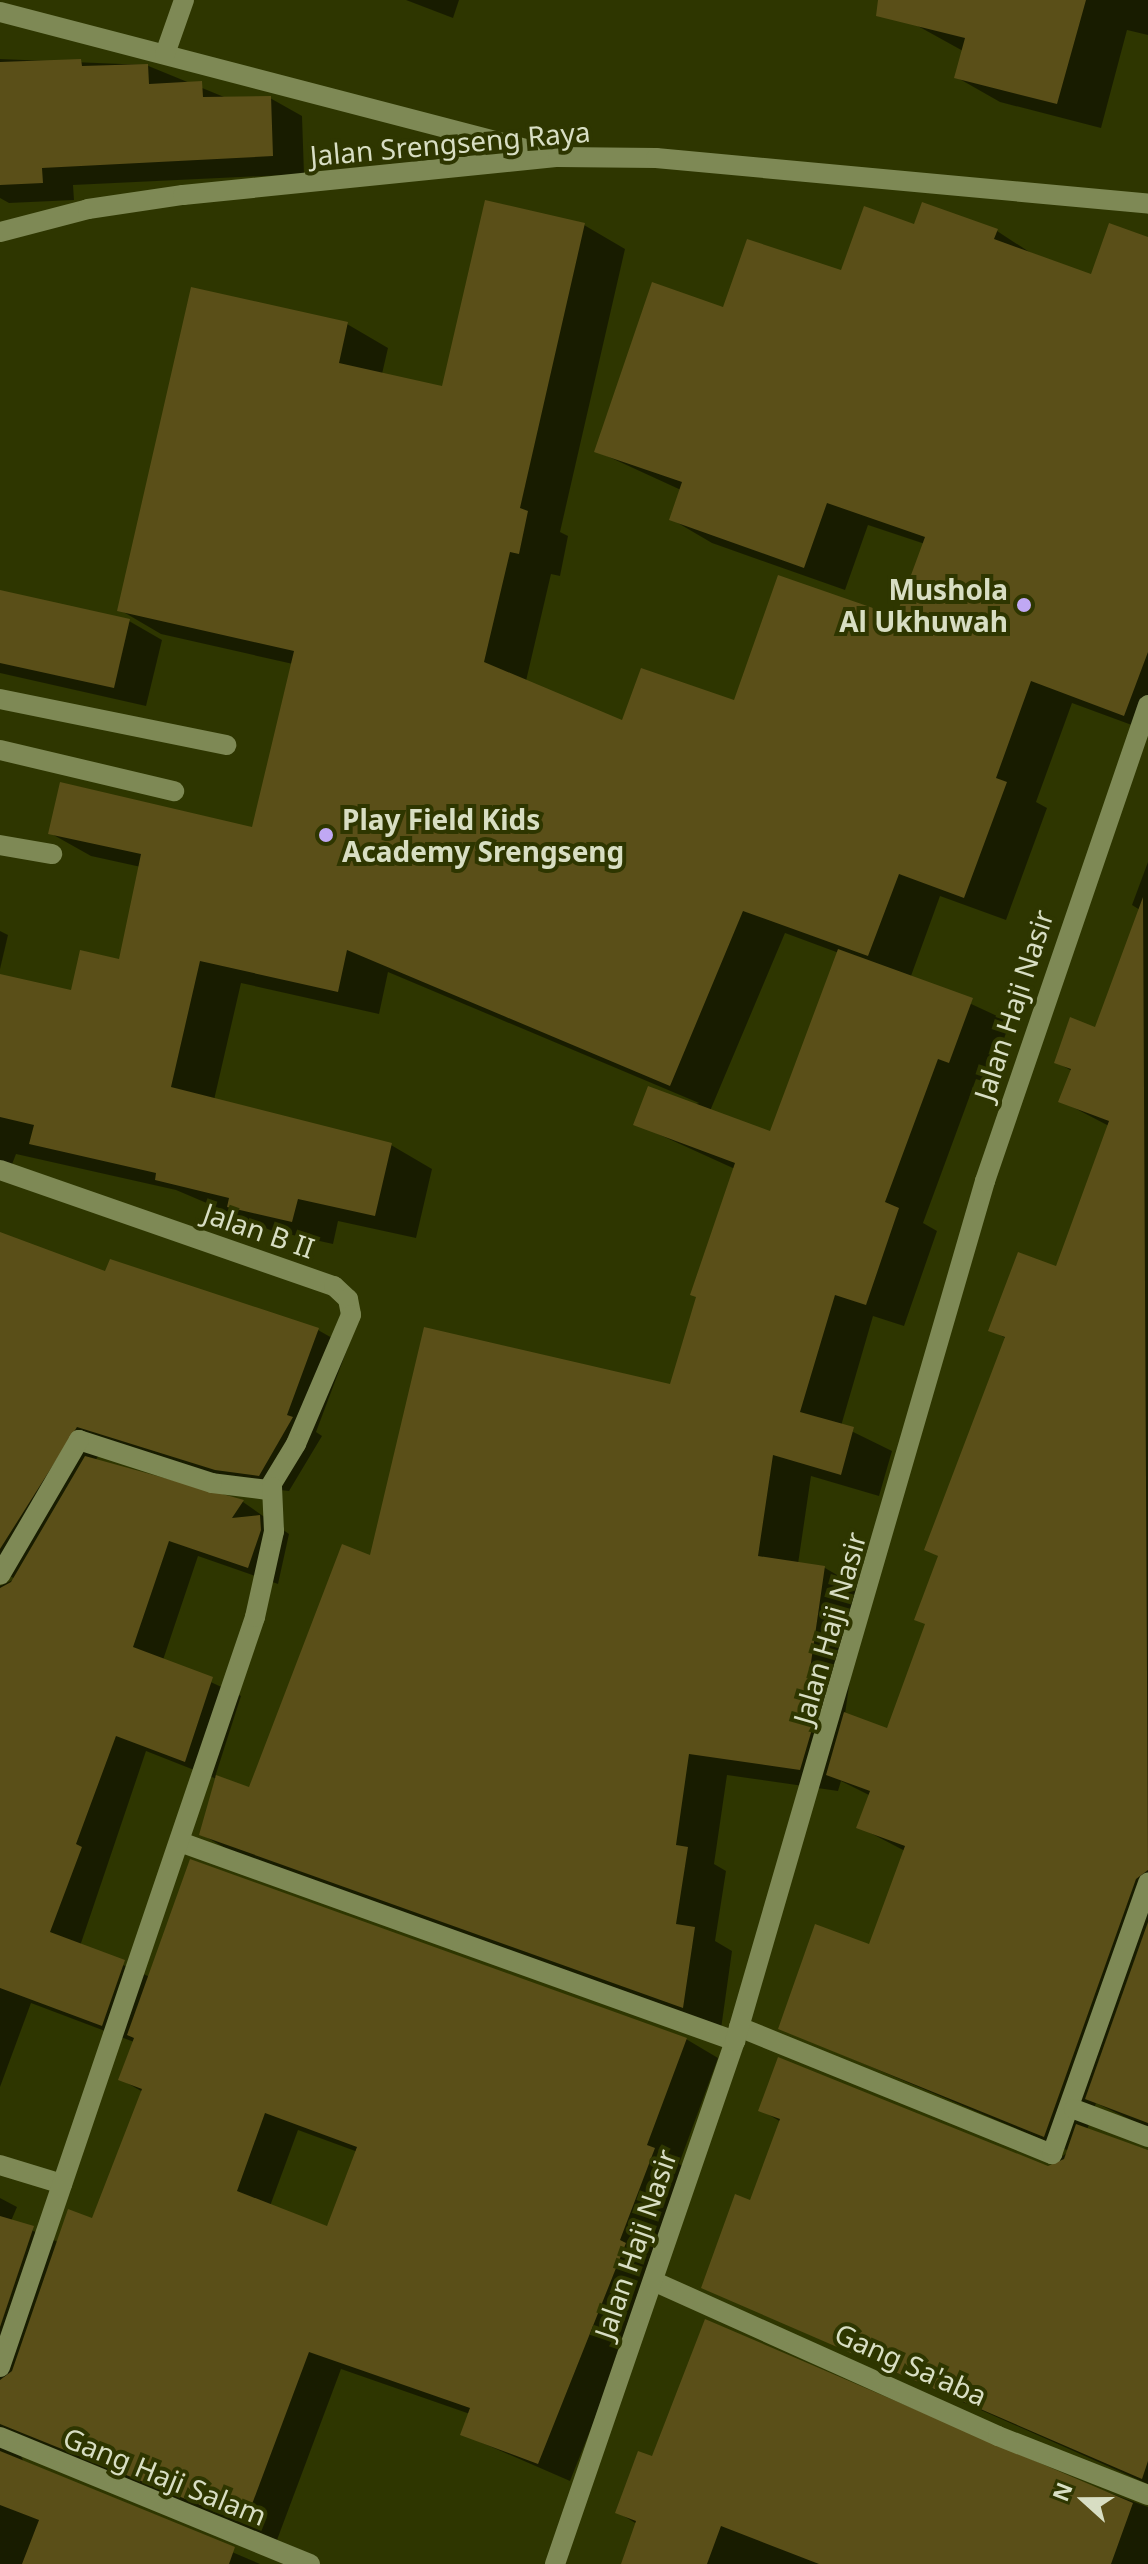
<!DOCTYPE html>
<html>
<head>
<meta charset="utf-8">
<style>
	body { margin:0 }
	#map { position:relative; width:1148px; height:2564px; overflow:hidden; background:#2e3600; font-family:"Noto Sans",sans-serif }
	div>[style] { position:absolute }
	.shadow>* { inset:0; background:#0007 }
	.building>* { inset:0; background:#5a4f18 }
	.service>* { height:20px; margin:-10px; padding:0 10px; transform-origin:10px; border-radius:10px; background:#7e8955 }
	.minor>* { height:20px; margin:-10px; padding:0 10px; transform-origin:10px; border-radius:10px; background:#7e8955 }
	.secondary>* { height:20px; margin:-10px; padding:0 10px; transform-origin:10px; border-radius:10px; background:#7e8955 }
	.dots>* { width:22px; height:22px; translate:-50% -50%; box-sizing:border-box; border:4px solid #2e3600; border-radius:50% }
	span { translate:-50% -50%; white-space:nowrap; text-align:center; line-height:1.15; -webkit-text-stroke:8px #2e3600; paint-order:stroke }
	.street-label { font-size:28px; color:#d8dec3 }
	.poi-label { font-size:28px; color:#d8dec3; font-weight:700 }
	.right { translate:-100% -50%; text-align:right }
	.left { translate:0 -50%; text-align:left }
	.north { position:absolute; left:1044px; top:2460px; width:80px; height:80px; -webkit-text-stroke:6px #2e3600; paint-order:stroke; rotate:291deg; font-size:22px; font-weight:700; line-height:32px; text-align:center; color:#d8dec3 }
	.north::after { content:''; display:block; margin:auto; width:28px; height:36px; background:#d8dec3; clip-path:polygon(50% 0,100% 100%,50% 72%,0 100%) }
</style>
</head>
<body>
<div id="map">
	<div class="shadow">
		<i style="clip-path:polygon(406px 0,459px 0,453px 18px)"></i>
		<i style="clip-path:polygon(922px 0,1148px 0,1148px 35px,1127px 30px,1101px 128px,1000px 102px,956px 77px,963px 51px,916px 25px)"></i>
		<i style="clip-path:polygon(0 59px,146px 65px,229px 99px,270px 98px,302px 116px,304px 174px,73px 185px,74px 200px,9px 203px,0 198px)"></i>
		<i style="clip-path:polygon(evenodd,584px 225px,625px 249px,560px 532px,568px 536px,560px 576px,551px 574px,526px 681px,624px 723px,735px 703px,897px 619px,925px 544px,868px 525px,845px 590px,712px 543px,671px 519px,681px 490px,596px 451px,725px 309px,842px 272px,915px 226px,997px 231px,1037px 257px,1092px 276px,1148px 239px,1148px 731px,1072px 703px,1036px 802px,1047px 808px,1006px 920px,940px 896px,911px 976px,1010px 1022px,988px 1083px,976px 1079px,923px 1223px,937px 1231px,904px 1326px,873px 1316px,841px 1426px,892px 1451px,879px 1496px,811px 1476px,798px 1564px,825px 1568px,863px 1590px,845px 1714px,888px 1731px,926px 1625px,940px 1557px,926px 1549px,1007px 1339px,991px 1330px,1057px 1268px,1109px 1126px,1061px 1101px,1072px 1071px,1056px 1062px,1096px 1029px,1140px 910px,1132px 905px,1148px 862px,1148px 2128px,1096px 2103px,1087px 2130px,1148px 2150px,1148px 2484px,703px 2287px,751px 2202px,781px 2122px,761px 2110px,1048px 2168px,1069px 2151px,780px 2028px,870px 1946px,905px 1851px,859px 1827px,871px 1796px,841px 1781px,838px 1791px,727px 1775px,714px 1864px,726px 1871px,715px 1941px,732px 1951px,721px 2029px,239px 1856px,201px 1834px,217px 1779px,146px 1751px,80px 1946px,150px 1977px,686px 2039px,718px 2058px,679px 2164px,686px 2168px,657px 2263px,570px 2481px,462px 2434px,470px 2414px,341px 2369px,277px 2540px,19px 2451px,24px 2463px,260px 2564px,0 2564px,0 2198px,17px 2207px,11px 2221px,58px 2242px,93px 2221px,143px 2092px,120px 2079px,134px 2042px,31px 2003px,0 2087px,0 1586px,15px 1579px,0 1570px,0 1234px,106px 1274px,111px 1262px,318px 1330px,348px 1347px,316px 1432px,322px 1436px,289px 1491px,246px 1486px,107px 1443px,95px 1461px,243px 1502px,289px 1534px,278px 1584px,198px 1556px,163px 1660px,241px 1696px,215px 1777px,250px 1789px,372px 1558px,671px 1387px,735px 1169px,636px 1124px,699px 1103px,388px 972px,379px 1014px,241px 983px,214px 1100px,391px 1145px,432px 1169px,416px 1238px,338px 1221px,333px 1244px,270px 1230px,176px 1190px,16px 1154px,9px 1172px,0 1170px,0 976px,73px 993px,120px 961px,141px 867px,91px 856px,50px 833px,253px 829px,293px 664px,161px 634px,120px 610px,347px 324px,388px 348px,382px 374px,444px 388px,584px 225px,785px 933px,839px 953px,772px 1134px,710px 1111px,785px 933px,584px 225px,298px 2130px,358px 2152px,328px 2229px,270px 2206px,298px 2130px)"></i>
		<i style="clip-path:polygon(0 592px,129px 621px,162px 640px,146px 706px,0 673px)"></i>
		<i style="clip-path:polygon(0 931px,8px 935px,0 969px)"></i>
		<i style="clip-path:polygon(992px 2450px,1148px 2507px,1148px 2564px,624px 2564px,637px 2524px,617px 2512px,653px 2459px)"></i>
	</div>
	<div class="building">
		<i style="clip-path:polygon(878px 0,1086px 0,1057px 104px,954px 78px,965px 38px,876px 16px)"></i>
		<i style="clip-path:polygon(81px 59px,82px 66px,148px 64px,149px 84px,202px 81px,203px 97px,271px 96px,273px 156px,42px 168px,43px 183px,0 185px,0 62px)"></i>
		<i style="clip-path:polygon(485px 200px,585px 223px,520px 508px,528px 511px,519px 554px,510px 552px,484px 662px,622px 720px,641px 668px,734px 700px,778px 575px,896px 616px,925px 537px,827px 503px,804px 568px,669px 520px,682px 482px,594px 452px,652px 282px,723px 307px,747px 239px,841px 270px,864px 206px,914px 224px,922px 202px,998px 229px,994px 239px,1091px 274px,1109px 223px,1148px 237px,1148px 652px,1124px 716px,1031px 681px,996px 778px,1007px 782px,964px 898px,899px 874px,868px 956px,743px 911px,670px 1086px,347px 950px,338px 992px,200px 961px,171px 1087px,392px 1143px,375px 1216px,298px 1199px,292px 1222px,227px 1207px,229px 1198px,155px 1180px,156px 1173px,29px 1144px,34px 1125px,0 1117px,0 974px,71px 990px,80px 950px,119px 959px,141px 854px,48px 834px,60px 782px,252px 827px,294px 651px,117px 611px,191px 287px,348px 322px,339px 363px,442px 386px)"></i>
		<i style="clip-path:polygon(0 590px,130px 619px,114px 688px,0 663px)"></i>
		<i style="clip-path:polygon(1143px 897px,1148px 1870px,1136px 1879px,1044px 2137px,778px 2029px,815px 1924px,869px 1944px,905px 1846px,856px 1828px,870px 1791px,826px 1775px,844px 1712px,887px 1728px,925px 1624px,914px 1620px,938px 1556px,924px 1550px,1005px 1337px,988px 1331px,1018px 1252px,1056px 1266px,1109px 1121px,1058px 1102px,1071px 1069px,1054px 1063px,1070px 1017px,1095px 1027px)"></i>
		<i style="clip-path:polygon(838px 949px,973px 998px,949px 1063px,938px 1059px,885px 1202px,899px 1208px,866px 1305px,835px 1295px,800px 1412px,854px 1427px,841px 1475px,773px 1455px,758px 1556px,825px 1566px,806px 1697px,820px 1702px,800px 1770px,689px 1754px,676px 1845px,688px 1847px,676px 1924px,695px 1927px,683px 2008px,199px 1835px,216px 1775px,249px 1787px,342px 1544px,370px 1555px,424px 1327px,670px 1384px,696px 1297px,690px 1295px,735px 1163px,633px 1125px,648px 1086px,770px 1131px)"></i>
		<i style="clip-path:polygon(0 1232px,105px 1271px,110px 1259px,319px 1328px,287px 1415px,293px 1417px,259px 1476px,215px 1470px,77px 1427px,0 1549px)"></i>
		<i style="clip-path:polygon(85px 1456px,244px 1500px,232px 1518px,260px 1515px,261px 1530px,248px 1568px,169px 1541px,133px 1647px,213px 1677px,185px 1762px,116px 1736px,76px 1844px,82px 1847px,50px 1932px,125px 1960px,102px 2026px,0 1988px,0 1588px,11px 1582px)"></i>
		<i style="clip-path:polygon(evenodd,190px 1859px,687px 2038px,647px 2145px,655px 2148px,620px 2240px,626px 2243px,538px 2464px,460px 2435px,470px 2408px,309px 2352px,245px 2523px,0 2424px,0 2380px,12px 2371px,68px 2209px,92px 2218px,142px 2089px,118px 2080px,134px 2038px,127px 2035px,190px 1859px,265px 2113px,357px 2147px,327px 2226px,237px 2191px,265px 2113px)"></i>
		<i style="clip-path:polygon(1148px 1922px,1148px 2123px,1085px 2099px)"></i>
		<i style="clip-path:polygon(778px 2057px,1048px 2166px,1064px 2159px,1076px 2124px,1148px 2150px,1148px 2461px,1142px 2479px,701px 2288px,735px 2194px,750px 2200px,780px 2119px,758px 2111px)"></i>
		<i style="clip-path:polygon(0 2216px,34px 2226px,0 2327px)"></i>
		<i style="clip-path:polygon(705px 2319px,1133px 2503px,1111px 2564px,819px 2564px,721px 2526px,707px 2564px,621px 2564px,636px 2521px,615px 2513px,638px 2451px,652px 2456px)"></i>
		<i style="clip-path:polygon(0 2451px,235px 2547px,229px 2564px,22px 2564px,39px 2520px,0 2505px)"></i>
	</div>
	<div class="service">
		<i style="left:0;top:699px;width:231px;rotate:11.5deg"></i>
		<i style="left:0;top:750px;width:179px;rotate:13.3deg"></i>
		<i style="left:0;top:845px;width:53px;rotate:9.8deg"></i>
	</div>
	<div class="minor">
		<i style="left:0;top:12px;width:576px;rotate:14.59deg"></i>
		<i style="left:165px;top:54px;width:57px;rotate:-70.6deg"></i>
		<i style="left:0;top:1170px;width:354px;rotate:19.2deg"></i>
		<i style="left:334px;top:1286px;width:19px;rotate:43deg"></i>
		<i style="left:348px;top:1299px;width:16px;rotate:79deg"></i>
		<i style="left:351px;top:1315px;width:140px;rotate:113.1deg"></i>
		<i style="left:296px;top:1444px;width:54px;rotate:121.3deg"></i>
		<i style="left:268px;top:1490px;width:56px;rotate:-172.9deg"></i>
		<i style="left:212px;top:1483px;width:140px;rotate:-162.1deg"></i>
		<i style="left:79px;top:1440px;width:156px;rotate:120.3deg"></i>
		<i style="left:180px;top:1842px;width:590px;rotate:19.73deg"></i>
		<i style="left:739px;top:2027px;width:338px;rotate:22.1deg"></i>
		<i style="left:1052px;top:2154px;width:288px;rotate:-70.5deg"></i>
		<i style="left:1074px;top:2109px;width:79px;rotate:20.7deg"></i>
		<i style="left:0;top:2165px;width:65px;rotate:17deg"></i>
		<i style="left:653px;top:2281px;width:378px;rotate:24.2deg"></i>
		<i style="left:998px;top:2436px;width:161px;rotate:21.5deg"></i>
		<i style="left:0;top:2367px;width:792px;rotate:-71.22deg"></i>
		<i style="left:255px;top:1617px;width:88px;rotate:-77.5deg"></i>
		<i style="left:274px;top:1531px;width:44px;rotate:-92.6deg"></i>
		<i style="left:0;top:2437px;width:335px;rotate:22.3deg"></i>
		<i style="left:555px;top:2564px;width:553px;rotate:-71.01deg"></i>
		<i style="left:735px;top:2041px;width:896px;rotate:-73.79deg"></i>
		<i style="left:985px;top:1181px;width:503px;rotate:-71.1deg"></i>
	</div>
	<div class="secondary">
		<i style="left:0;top:232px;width:91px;rotate:-14.6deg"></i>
		<i style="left:88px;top:209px;width:96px;rotate:-8.4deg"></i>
		<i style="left:183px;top:195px;width:377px;rotate:-5.8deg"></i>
		<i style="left:558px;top:157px;width:98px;rotate:0.6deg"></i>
		<i style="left:656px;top:158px;width:494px;rotate:5.3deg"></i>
	</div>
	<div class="dots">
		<i style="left:1024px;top:605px;background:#c0a8f4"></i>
		<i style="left:326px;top:835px;background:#c0a8f4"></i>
	</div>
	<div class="street-label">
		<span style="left:450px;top:143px;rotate:-5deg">Jalan Srengseng Raya</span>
		<span style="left:1013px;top:1005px;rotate:-72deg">Jalan Haji Nasir</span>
		<span style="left:259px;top:1230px;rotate:19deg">Jalan B II</span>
		<span style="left:829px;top:1628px;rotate:-74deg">Jalan Haji Nasir</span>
		<span style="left:635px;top:2244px;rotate:-71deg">Jalan Haji Nasir</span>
		<span style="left:911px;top:2364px;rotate:24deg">Gang Sa'aba</span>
		<span style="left:165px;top:2476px;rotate:22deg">Gang Haji Salam</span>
	</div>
	<div class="poi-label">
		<span class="right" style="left:1008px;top:605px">Mushola<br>Al Ukhuwah</span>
		<span class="left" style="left:342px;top:835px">Play Field Kids<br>Academy Srengseng</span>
	</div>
	<div class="north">N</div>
</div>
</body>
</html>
